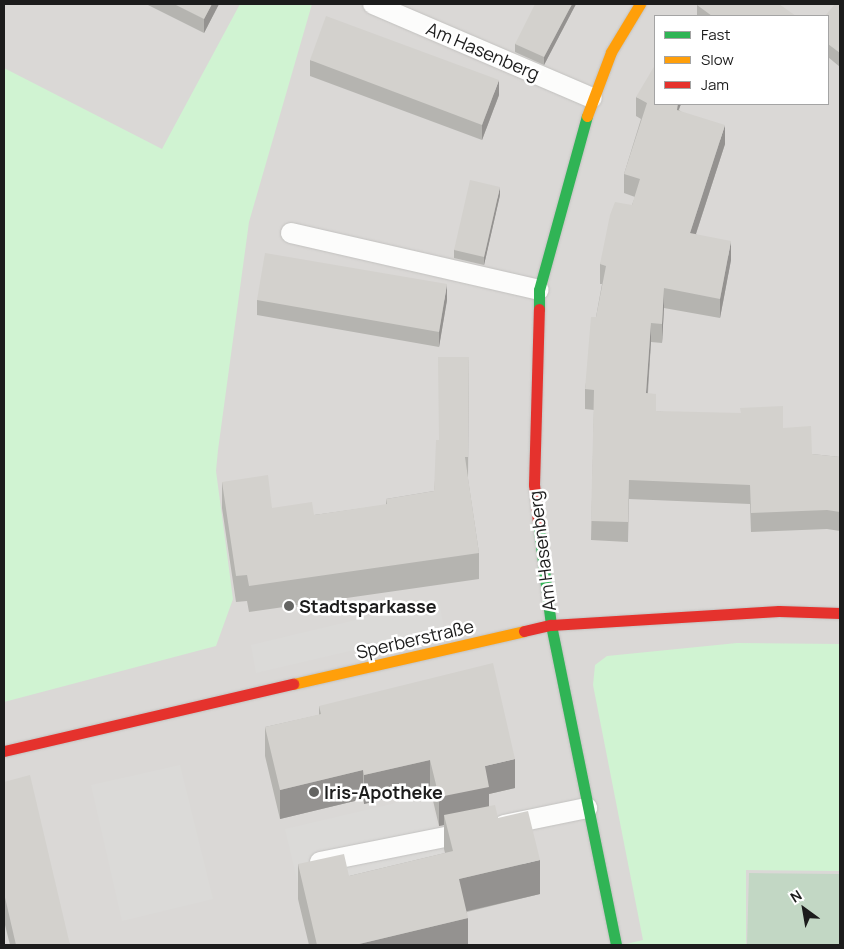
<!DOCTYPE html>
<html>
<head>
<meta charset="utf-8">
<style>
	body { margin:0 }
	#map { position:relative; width:844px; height:949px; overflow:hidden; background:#ebe9e4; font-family:Manrope,sans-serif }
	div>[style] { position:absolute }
	.residential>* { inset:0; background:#dad8d6 }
	.cemetery>* { inset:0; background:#c2d7c4 }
	.park>* { inset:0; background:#d0f3d2 }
	.parking>* { inset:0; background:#dbdad8 }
	.roads { filter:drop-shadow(0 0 1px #c3c2c0) drop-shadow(0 0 1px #c3c2c0) }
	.lane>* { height:20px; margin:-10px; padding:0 10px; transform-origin:10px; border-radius:10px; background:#fcfcfb }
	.fast>* { height:11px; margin:-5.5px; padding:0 5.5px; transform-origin:5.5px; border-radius:5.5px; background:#30b455 }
	.slow>* { height:11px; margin:-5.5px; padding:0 5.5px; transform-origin:5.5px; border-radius:5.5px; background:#ff9f0a }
	.jam>* { height:11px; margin:-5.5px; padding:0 5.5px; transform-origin:5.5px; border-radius:5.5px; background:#e5322d }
	.wall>* { inset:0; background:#b5b4b0 }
	.shaded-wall>* { inset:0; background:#949290 }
	.building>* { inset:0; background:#d3d1cd }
	.dots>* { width:14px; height:14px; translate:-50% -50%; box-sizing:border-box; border:2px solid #fff; border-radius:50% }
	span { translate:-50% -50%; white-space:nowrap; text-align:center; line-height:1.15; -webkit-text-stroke:5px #fff; paint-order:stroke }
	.street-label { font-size:18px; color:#1c1c1c }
	.poi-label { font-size:18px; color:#1c1c1c; font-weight:700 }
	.left { translate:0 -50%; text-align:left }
	.frame { position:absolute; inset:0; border:5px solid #1c1c1c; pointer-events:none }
	.legend { position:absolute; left:654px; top:15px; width:175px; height:90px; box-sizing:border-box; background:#fff; border:1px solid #a4a4a4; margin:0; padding:6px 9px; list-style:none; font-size:15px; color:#1c1c1c }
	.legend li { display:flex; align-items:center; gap:10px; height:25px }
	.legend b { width:25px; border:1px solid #a4a4a4 }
	.north { position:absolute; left:779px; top:884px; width:50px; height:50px; -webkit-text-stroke:4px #fff; paint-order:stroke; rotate:328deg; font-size:14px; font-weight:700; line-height:20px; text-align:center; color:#1c1c1c }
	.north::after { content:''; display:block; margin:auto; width:18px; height:22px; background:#1c1c1c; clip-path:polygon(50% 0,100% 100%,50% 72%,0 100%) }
</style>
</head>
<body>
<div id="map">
	<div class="residential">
		<i style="clip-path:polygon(evenodd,4px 4px,840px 4px,840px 945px,4px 945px,4px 4px,655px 16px,828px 16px,828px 104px,655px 104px,655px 16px)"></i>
	</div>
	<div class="cemetery">
		<i style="clip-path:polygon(749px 873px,840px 874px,840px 945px,747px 945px)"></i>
	</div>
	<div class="park">
		<i style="clip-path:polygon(240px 4px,312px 4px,249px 222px,218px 450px,216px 471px,233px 599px,216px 646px,4px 702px,4px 68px,162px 149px)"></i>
		<i style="clip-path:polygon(737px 643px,840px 644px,840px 871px,746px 870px,746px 945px,622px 945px,643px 940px,593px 685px,595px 665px,607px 656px)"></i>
	</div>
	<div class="parking">
		<i style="clip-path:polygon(439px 600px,444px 629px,256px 673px,251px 645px)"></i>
		<i style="clip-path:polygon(180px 765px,213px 899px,122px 921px,91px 785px)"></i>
		<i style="clip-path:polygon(430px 795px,449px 880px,300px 892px,285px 829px)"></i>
	</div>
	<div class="roads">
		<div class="lane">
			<i style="left:373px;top:4px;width:238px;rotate:23.2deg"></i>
			<i style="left:291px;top:233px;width:254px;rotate:12.9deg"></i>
			<i style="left:504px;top:825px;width:85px;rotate:-11.6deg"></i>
			<i style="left:320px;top:862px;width:153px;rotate:-11.3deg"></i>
		</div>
		<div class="fast">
			<i style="left:539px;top:309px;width:19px;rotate:-90deg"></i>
			<i style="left:539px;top:290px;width:180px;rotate:-74.6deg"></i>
			<i style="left:538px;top:522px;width:104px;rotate:82.8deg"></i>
			<i style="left:551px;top:625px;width:327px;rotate:78.5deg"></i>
		</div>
		<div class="slow">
			<i style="left:587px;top:116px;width:68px;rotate:-69.4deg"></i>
			<i style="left:611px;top:52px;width:56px;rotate:-58.9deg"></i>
			<i style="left:293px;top:684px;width:237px;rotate:-12.9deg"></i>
		</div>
		<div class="jam">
			<i style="left:538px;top:522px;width:37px;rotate:-96deg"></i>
			<i style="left:534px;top:485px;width:176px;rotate:-88.4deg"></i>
			<i style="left:524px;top:631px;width:28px;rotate:-13deg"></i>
			<i style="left:551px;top:625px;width:228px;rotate:-3.5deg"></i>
			<i style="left:779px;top:611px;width:61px;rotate:1.9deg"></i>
			<i style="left:4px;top:751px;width:297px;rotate:-13.1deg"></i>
		</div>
	</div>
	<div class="wall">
		<i style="clip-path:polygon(146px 4px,219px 4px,204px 33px)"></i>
		<i style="clip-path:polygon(576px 4px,544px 65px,515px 52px,515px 44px)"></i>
		<i style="clip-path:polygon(840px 4px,840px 67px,828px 57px,828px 16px)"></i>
		<i style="clip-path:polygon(697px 5px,796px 16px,697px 16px)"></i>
		<i style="clip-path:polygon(310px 60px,499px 95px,482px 140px,310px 76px)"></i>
		<i style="clip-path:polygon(636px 97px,655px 104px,681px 104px,679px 110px,725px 144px,696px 234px,731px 260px,720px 318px,664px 308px,662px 343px,651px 342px,648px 393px,656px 411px,783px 428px,812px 454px,840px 457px,840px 531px,827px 529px,751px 532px,750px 504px,629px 499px,628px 542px,591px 540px,594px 410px,585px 409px,585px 389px,596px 317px,602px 284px,600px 284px,600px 264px,632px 205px,635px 197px,624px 193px,624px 174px,641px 119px,636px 116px)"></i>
		<i style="clip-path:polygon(500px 195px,484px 265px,454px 258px,454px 250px)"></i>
		<i style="clip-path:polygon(257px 300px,447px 300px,439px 347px,257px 315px)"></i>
		<i style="clip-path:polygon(469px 357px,468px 479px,479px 553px,479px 579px,249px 612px,247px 601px,236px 602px,222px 508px,222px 482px,272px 508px,314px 515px,386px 505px,386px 499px,434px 491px,439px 440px)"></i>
		<i style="clip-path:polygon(319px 706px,515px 788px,489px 794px,489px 806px,498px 818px,540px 894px,467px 912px,468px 945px,309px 945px,298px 899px,298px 864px,349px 876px,445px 853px,444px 849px,444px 825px,439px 826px,430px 788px,364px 804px,363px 799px,280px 819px,265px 756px,265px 727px,319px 715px)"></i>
		<i style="clip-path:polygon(4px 782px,70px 945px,10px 945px,4px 921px)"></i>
	</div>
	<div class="shaded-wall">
		<i style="clip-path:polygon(212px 4px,219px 4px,204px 33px,204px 19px)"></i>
		<i style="clip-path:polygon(572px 4px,576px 4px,544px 65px,544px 57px)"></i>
		<i style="clip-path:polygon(499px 80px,499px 95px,482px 140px,482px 125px)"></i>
		<i style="clip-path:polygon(675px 104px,681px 104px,678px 111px,678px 123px)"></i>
		<i style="clip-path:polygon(725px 125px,725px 144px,690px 252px,690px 233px)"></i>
		<i style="clip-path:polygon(500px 187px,500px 195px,484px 265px,484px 257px)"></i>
		<i style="clip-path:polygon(731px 241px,731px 260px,720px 318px,720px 299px)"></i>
		<i style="clip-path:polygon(447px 284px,447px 300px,439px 347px,439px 332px)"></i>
		<i style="clip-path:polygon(664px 288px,664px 308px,662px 343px,662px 324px)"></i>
		<i style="clip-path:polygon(651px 323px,651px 342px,646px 413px,646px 393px)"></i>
		<i style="clip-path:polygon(515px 759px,515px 788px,489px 794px,489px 816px,444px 815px,444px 825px,439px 826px,439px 797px,485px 766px)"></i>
		<i style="clip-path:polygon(430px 760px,430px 788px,364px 804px,364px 775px)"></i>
		<i style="clip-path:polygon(363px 770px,363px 799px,280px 819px,280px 790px)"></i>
		<i style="clip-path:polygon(540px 860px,540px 894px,459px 913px,459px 879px)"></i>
		<i style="clip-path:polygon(468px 918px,468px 945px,355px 945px)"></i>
	</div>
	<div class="building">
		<i style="clip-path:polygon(174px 4px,212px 4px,204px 19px)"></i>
		<i style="clip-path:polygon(535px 4px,572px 4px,544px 57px,515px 44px)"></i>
		<i style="clip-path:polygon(698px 4px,779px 4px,796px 16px,712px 16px,697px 5px)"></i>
		<i style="clip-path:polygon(835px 4px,840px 4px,840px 53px,828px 44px,828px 16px,825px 16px)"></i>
		<i style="clip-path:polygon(326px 16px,499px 80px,482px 125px,310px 60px)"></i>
		<i style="clip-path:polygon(655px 65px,655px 104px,678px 104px,677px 110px,725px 125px,690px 233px,731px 241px,720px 299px,664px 288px,662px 324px,651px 323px,646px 393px,656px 394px,656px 411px,741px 413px,740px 408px,783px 406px,783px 428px,811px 426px,812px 454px,840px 457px,840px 512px,827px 510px,751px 513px,750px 485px,629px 480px,628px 522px,591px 521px,594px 390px,585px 389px,591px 317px,596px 317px,606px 266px,600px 264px,610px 215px,615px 202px,632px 205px,640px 179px,624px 174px,647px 103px,636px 97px)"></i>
		<i style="clip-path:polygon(470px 180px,500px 187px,484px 257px,454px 250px)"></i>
		<i style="clip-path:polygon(265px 253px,447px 284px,439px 332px,257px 300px)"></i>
		<i style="clip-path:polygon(438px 357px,469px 357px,468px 457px,465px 457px,479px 553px,249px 586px,247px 575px,236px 576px,222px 482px,268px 475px,272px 508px,312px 502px,314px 515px,387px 504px,386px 499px,434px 491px,436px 440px,439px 440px)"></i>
		<i style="clip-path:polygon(493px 663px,515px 759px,485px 766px,489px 787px,439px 797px,430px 760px,364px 775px,363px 770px,280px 790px,265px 727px,321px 714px,319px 706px)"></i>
		<i style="clip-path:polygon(30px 775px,70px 945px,16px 945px,4px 893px,4px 782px)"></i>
		<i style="clip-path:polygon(495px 805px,498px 818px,528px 811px,540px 860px,459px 879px,468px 918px,355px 945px,317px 945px,298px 864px,344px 854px,349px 876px,453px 851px,444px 815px)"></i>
	</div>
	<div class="dots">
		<i style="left:289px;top:606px;background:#646462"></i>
		<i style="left:314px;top:792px;background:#646462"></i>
	</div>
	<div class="street-label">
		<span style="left:483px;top:51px;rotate:23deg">Am Hasenberg</span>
		<span style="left:542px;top:551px;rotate:-97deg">Am Hasenberg</span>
		<span style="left:415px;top:639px;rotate:-13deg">Sperberstraße</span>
	</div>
	<div class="poi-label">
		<span class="left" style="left:299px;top:606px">Stadtsparkasse</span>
		<span class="left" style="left:324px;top:792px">Iris-Apotheke</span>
	</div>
	<div class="frame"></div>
	<ul class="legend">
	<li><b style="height:6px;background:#30b455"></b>Fast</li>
	<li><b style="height:6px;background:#ff9f0a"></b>Slow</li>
	<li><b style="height:6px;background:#e5322d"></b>Jam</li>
	</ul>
	<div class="north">N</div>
</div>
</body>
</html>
